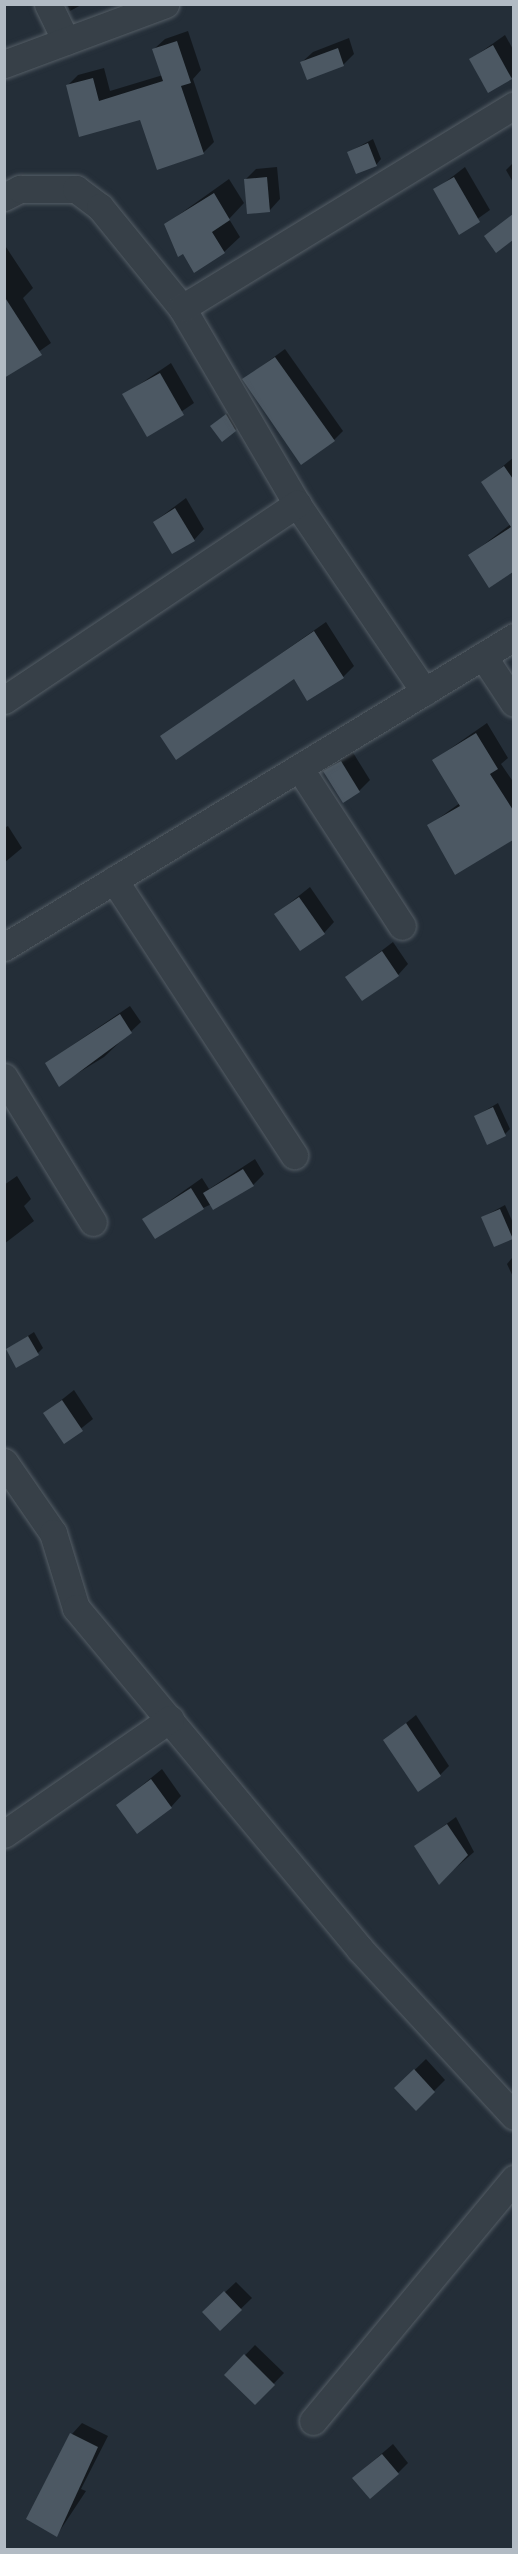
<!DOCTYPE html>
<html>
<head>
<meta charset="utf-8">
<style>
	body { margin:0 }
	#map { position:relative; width:518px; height:2554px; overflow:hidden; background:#242e38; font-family:"Open Sans",sans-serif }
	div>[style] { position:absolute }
	.shadow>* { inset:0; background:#0007 }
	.building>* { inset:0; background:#4c5863 }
	.roads { filter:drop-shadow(0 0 2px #555e66) drop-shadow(0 0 2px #555e66) }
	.minor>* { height:27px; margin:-13.5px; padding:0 13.5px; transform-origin:13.5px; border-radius:13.5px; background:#374048 }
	span { translate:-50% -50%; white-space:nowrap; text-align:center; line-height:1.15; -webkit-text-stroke:4.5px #1c252d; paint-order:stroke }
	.frame { position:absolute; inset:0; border:6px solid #b2bbc4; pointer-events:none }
</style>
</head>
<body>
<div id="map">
	<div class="shadow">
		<i style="clip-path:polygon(67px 4px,83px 4px,70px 11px)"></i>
		<i style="clip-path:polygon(188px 31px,201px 70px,193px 79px,214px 142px,203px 153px,141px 118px,80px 135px,67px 86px,78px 75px,104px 68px,110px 91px,163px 75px,154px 49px,165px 39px)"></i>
		<i style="clip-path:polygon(505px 35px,514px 51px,514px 76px,489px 91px,471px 59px)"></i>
		<i style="clip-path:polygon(349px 38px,354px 54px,343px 65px,302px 62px,313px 52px)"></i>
		<i style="clip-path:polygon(373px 139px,381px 159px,376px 165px,349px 152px)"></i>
		<i style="clip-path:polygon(514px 162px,514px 184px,506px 170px)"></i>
		<i style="clip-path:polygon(277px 167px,280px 199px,270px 210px,245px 180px,256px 169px)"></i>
		<i style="clip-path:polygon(465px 167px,490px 210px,459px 232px,435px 190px)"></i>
		<i style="clip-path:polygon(229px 179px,244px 203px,229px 219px,240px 237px,224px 252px,166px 224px)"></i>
		<i style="clip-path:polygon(4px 244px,33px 288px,23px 298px,51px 343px,4px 376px)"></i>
		<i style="clip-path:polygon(285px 349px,343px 431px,334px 440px,244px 379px)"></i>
		<i style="clip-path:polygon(171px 363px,194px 403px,147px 435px,124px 395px)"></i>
		<i style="clip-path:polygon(232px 410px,240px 425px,235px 430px,217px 421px)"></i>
		<i style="clip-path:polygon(514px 457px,514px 570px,489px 586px,470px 555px,511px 524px,483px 483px)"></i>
		<i style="clip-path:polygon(186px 498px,204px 529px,194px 540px,154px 522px)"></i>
		<i style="clip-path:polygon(326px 622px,354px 666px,343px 677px,294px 677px,162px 737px)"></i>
		<i style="clip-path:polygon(487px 723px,508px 758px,501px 764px,514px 783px,514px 839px,455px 873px,428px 826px,460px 803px,434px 760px)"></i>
		<i style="clip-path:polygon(352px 751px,370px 780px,359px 791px,325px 772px)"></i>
		<i style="clip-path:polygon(8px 826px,22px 848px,4px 863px,4px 828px)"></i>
		<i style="clip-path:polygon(310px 887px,334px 922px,324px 933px,276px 914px)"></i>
		<i style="clip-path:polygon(393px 942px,408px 964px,398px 975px,347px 977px)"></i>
		<i style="clip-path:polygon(130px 1006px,141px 1022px,104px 1057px,60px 1084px,46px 1063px)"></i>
		<i style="clip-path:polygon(498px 1103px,510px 1129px,505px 1134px,476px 1116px)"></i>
		<i style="clip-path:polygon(255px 1159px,264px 1174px,253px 1185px,203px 1208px,144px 1219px,202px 1178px,209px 1189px)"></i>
		<i style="clip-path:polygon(17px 1176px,31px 1199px,24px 1206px,34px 1221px,4px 1244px,4px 1185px)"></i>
		<i style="clip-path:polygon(505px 1205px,514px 1225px,512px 1238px,483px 1217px)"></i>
		<i style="clip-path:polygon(512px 1258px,514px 1258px,514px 1279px,507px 1264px)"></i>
		<i style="clip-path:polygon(34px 1332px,43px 1348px,38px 1353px,8px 1349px)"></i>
		<i style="clip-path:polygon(74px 1390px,93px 1419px,64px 1442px,45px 1413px)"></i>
		<i style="clip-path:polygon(416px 1715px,449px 1766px,440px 1775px,385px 1740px)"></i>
		<i style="clip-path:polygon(162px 1769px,181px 1796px,171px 1807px,118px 1805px)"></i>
		<i style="clip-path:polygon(456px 1817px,474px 1852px,439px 1882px,416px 1846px)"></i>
		<i style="clip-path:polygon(426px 2059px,445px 2080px,416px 2109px,396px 2088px)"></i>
		<i style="clip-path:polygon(236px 2282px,252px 2298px,220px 2329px,204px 2312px)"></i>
		<i style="clip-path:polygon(255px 2345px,284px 2373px,255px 2403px,226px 2375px)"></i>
		<i style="clip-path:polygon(82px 2423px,108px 2436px,81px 2489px,86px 2491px,57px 2535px,72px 2434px)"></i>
		<i style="clip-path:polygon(393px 2444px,408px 2463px,398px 2473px,365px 2468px)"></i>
	</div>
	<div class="building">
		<i style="clip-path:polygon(177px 41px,191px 83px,181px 86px,204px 154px,157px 170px,140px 120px,79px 137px,66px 85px,93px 78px,99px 101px,163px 81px,152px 49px)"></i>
		<i style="clip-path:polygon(493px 45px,512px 79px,488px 93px,469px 59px)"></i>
		<i style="clip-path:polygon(338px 48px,344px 66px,307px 80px,300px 62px)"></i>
		<i style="clip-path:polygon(368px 143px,377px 166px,356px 174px,347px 152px)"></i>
		<i style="clip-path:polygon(267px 177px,270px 212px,247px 214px,244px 179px)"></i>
		<i style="clip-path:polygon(454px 177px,480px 222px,459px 235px,433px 189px)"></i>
		<i style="clip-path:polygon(214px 193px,230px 220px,212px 232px,225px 253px,194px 273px,183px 254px,178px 257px,164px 224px)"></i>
		<i style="clip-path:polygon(513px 214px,513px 240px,496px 253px,484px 236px)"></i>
		<i style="clip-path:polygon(4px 296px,42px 355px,4px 378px)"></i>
		<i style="clip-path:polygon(275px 357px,335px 441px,301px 465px,242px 379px)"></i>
		<i style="clip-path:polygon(160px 373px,184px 415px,147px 437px,122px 394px)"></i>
		<i style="clip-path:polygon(226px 414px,236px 431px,222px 442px,210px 426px)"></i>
		<i style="clip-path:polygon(504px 466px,513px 479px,513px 572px,489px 588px,468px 555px,511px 527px,481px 482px)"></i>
		<i style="clip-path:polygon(175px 508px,195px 541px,172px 554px,153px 522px)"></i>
		<i style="clip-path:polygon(314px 631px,344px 678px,307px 701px,294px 679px,176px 760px,160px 736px)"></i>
		<i style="clip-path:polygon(476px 733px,498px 769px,490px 774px,513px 810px,513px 840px,455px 875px,427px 825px,460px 806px,432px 760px)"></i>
		<i style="clip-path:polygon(341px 761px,360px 792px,343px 803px,323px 771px)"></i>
		<i style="clip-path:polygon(299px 897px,325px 934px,300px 951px,274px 914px)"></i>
		<i style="clip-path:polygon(382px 951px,399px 976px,362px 1001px,345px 977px)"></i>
		<i style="clip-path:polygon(120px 1014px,132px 1033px,59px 1087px,45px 1063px)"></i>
		<i style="clip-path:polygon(493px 1107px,506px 1136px,487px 1145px,474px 1116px)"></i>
		<i style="clip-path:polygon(243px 1169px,254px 1186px,213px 1210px,203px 1193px)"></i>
		<i style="clip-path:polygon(191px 1188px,204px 1209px,155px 1239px,142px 1219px)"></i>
		<i style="clip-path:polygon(500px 1209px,513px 1239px,494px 1247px,481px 1217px)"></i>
		<i style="clip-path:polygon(28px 1336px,39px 1355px,16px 1368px,6px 1349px)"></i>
		<i style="clip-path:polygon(62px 1400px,83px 1431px,64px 1444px,43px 1413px)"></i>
		<i style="clip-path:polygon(406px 1723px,441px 1776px,418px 1792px,383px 1740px)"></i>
		<i style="clip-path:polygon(151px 1779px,172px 1808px,137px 1834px,116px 1805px)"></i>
		<i style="clip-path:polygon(447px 1824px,468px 1855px,439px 1885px,414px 1846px)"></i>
		<i style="clip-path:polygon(414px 2069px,435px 2092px,416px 2111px,394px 2088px)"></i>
		<i style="clip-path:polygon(224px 2291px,242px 2310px,220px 2331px,202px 2312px)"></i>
		<i style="clip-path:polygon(244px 2354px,275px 2385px,255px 2405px,224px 2375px)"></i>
		<i style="clip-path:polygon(70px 2433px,98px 2447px,57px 2537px,26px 2519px)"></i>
		<i style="clip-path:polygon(382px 2454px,399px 2474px,370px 2499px,352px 2478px)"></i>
	</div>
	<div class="roads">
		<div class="minor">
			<i style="left:48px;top:4px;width:41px;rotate:64.1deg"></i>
			<i style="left:4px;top:64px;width:172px;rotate:-20.4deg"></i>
			<i style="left:4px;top:197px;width:18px;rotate:-27deg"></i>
			<i style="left:20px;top:189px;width:56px"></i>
			<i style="left:76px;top:189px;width:30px;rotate:37deg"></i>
			<i style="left:100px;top:207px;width:130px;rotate:50.9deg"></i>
			<i style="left:182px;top:308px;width:227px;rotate:59.6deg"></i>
			<i style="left:297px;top:504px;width:227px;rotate:55.8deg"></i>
			<i style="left:182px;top:308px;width:389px;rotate:-31.4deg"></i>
			<i style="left:483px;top:656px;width:56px;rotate:56.6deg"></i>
			<i style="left:4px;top:700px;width:353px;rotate:-33.8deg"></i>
			<i style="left:300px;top:769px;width:187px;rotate:57deg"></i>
			<i style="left:114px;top:880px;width:329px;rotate:56.8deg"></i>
			<i style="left:4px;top:947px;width:597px;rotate:-31.29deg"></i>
			<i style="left:4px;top:1077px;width:170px;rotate:58.5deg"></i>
			<i style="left:4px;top:1462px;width:86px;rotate:55.4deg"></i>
			<i style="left:53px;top:1533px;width:78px;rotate:73deg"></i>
			<i style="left:76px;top:1608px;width:444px;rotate:50.2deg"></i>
			<i style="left:360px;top:1949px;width:227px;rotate:47.3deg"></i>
			<i style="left:4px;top:1834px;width:202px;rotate:-34.7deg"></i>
			<i style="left:313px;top:2421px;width:315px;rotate:-50.3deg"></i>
		</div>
	</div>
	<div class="frame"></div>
</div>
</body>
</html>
